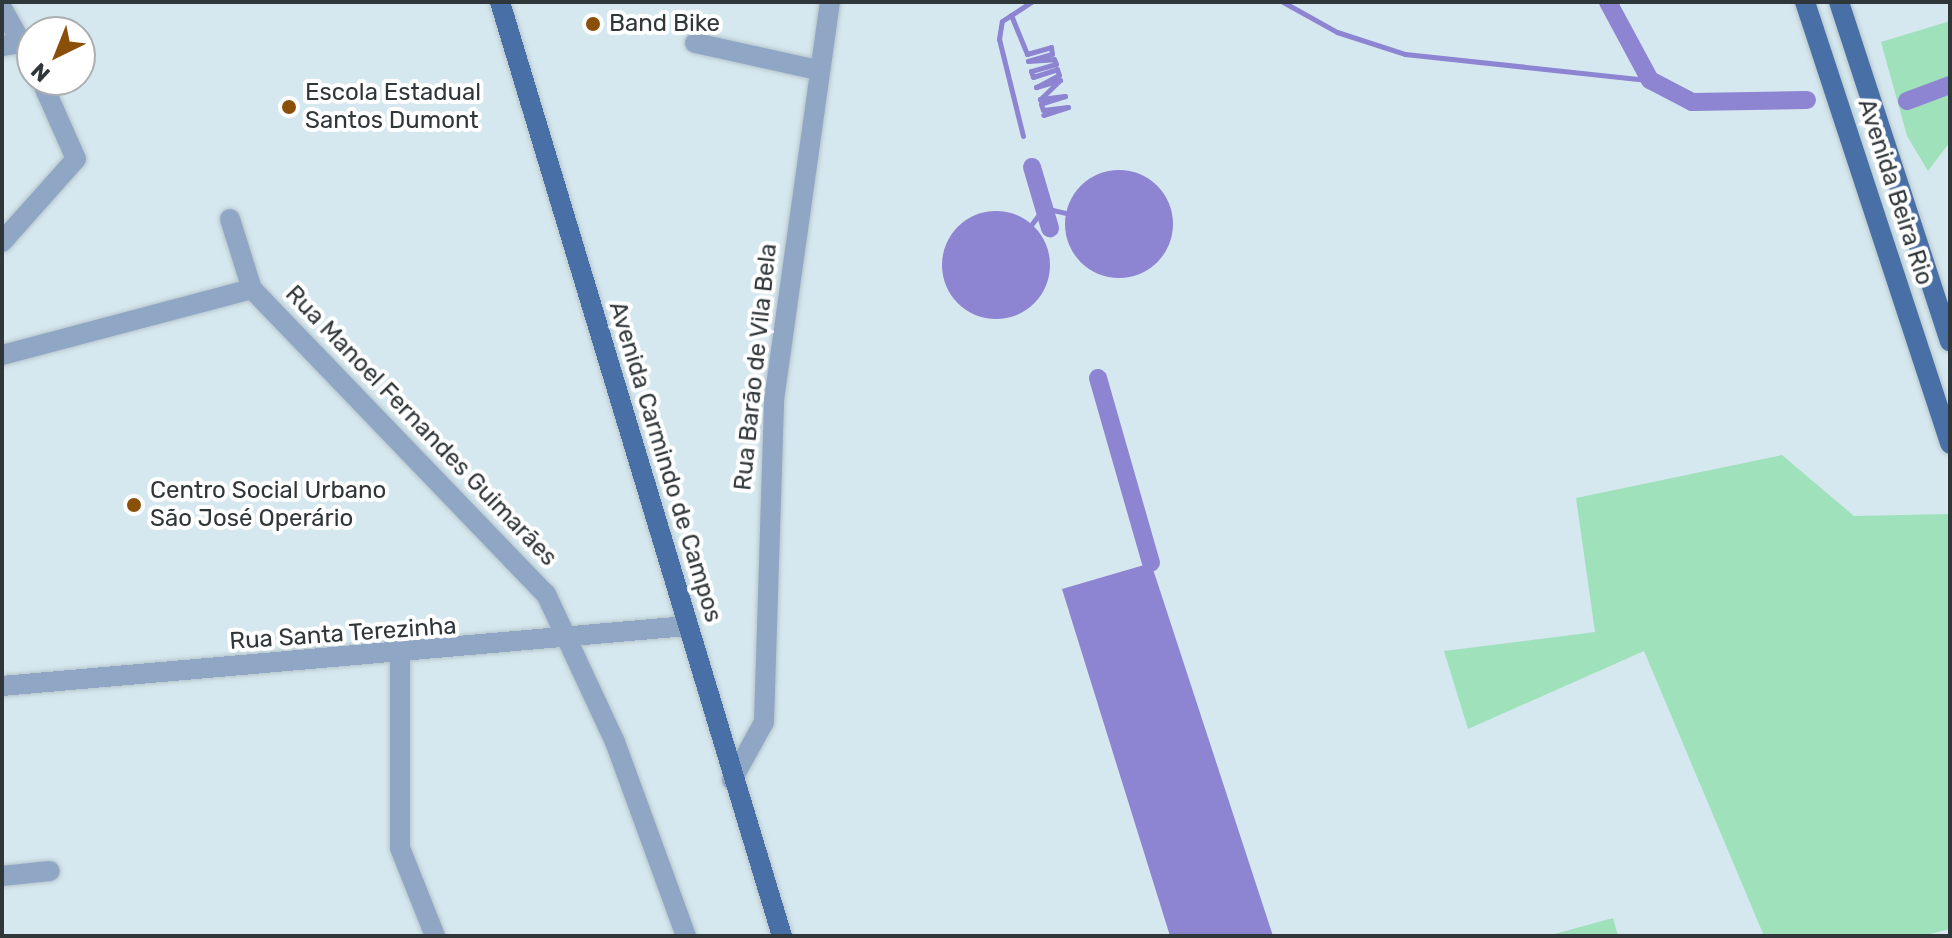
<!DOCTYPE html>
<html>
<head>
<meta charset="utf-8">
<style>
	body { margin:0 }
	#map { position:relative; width:1952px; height:938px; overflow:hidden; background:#d6e8ef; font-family:Rubik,sans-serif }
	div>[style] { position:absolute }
	.green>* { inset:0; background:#9fe1bb }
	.water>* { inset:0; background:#8d84d2 }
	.round { border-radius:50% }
	.stream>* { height:5px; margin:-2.5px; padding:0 2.5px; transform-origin:2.5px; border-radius:2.5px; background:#8d84d2 }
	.canal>* { height:18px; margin:-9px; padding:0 9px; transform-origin:9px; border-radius:9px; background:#8d84d2 }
	.roads { filter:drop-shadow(0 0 2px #b5c5cb) drop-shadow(0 0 2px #b5c5cb) }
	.minor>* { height:20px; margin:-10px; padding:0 10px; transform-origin:10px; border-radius:10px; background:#90a6c5 }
	.major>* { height:20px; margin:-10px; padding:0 10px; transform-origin:10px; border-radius:10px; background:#4870a6 }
	.dots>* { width:22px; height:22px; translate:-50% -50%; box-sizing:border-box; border:4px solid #fff; border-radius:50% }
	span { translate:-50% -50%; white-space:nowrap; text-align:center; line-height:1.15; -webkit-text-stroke:8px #fff; paint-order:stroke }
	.poi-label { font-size:24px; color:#30373a }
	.left { translate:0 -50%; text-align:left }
	.street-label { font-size:24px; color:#30373a }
	.frame { position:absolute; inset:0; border:4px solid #30373a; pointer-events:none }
	.north { position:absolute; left:16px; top:16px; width:80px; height:80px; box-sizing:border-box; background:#fff; border:2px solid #acafb0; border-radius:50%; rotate:223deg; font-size:22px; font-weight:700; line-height:32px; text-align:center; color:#30373a }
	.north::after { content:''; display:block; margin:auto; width:28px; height:36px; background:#8a4f09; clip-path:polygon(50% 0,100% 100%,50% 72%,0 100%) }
</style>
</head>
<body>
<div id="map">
	<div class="green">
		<i style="clip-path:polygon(1950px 21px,1950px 142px,1928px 171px,1907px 136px,1881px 42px)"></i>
		<i style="clip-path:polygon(1782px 455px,1854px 516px,1949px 514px,1950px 929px,1922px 936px,1764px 936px,1644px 651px,1468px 729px,1444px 651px,1595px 632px,1576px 498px)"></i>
		<i style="clip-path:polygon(1613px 918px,1618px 936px,1547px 936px)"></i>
	</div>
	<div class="water">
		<i class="round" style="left:1065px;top:170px;width:108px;height:108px"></i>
		<i class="round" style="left:942px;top:211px;width:108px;height:108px"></i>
		<i style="clip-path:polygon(1151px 563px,1273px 936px,1170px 936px,1062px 589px)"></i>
	</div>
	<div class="stream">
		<i style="left:1283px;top:2px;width:62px;rotate:29.1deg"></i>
		<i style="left:1337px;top:32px;width:71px;rotate:17.9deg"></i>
		<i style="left:1405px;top:54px;width:246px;rotate:6.1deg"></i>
		<i style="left:1011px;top:15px;width:42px;rotate:67.7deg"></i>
		<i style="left:1027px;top:54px;width:25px;rotate:-16deg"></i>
		<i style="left:1051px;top:47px;width:7px;rotate:82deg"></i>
		<i style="left:1052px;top:54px;width:25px;rotate:164deg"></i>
		<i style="left:1028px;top:61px;width:26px;rotate:-4deg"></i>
		<i style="left:1054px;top:59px;width:5px;rotate:68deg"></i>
		<i style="left:1056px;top:64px;width:26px;rotate:164deg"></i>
		<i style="left:1031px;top:71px;width:6px;rotate:72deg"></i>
		<i style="left:1033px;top:77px;width:25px;rotate:-18deg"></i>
		<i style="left:1057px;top:69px;width:6px;rotate:72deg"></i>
		<i style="left:1059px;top:75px;width:26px;rotate:152deg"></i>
		<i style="left:1036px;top:87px;width:25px;rotate:-16deg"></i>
		<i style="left:1060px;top:80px;width:28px;rotate:136deg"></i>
		<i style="left:1040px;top:99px;width:25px;rotate:-7deg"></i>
		<i style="left:1065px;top:96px;width:25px;rotate:162deg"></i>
		<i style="left:1041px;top:104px;width:6px;rotate:72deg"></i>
		<i style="left:1043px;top:110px;width:25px;rotate:-7deg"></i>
		<i style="left:1068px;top:107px;width:26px;rotate:162deg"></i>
		<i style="left:1023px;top:136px;width:100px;rotate:-103.9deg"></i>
		<i style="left:999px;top:39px;width:18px;rotate:-81deg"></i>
		<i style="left:1002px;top:21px;width:35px;rotate:-33deg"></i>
		<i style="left:1031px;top:225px;width:21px;rotate:-53deg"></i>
		<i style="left:1044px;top:208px;width:23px;rotate:13deg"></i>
	</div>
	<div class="canal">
		<i style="left:1608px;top:2px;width:89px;rotate:61.7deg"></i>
		<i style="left:1650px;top:80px;width:47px;rotate:27.6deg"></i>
		<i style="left:1692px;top:102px;width:115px;rotate:-1deg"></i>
		<i style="left:1907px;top:101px;width:46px;rotate:-20.4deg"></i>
		<i style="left:1032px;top:167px;width:64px;rotate:73.6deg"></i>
		<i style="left:1098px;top:378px;width:192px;rotate:74deg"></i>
	</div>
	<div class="roads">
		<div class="minor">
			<i style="left:2px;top:8px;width:62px;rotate:60.9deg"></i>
			<i style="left:695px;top:43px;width:126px;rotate:12.4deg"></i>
			<i style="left:2px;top:46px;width:20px;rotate:-9deg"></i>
			<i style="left:230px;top:219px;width:73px;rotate:72.6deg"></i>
			<i style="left:252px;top:289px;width:424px;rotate:46.1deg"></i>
			<i style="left:546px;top:594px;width:163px;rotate:65deg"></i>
			<i style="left:615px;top:742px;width:207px;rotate:69.9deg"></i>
			<i style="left:2px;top:242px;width:111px;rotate:-48.3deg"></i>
			<i style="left:76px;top:159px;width:86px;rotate:-113.9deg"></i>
			<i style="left:2px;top:355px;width:259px;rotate:-14.8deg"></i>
			<i style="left:400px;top:657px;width:191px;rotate:90deg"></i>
			<i style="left:400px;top:848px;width:95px;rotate:68.3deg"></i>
			<i style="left:2px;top:686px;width:687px;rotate:-5.01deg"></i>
			<i style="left:732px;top:780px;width:66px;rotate:-61.1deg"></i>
			<i style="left:764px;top:722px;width:322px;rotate:-88.2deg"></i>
			<i style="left:774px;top:400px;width:402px;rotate:-82deg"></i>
			<i style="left:2px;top:876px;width:48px;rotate:-5.9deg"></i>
		</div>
		<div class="major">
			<i style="left:500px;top:2px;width:976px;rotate:73.2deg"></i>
			<i style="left:1805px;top:2px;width:465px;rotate:71.8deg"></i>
			<i style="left:1839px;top:2px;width:357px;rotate:71.9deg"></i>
		</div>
	</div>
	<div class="dots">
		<i style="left:593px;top:24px;background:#8a4f09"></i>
		<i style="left:289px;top:107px;background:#8a4f09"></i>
		<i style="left:134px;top:505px;background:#8a4f09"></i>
	</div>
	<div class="poi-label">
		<span class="left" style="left:609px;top:24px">Band Bike</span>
		<span class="left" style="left:305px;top:107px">Escola Estadual<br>Santos Dumont</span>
		<span class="left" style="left:150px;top:505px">Centro Social Urbano<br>São José Operário</span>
	</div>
	<div class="street-label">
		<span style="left:1895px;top:192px;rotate:72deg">Avenida Beira Rio</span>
		<span style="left:756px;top:367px;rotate:-84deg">Rua Barão de Vila Bela</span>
		<span style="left:421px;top:426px;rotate:46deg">Rua Manoel Fernandes Guimarães</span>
		<span style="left:665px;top:462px;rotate:73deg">Avenida Carmindo de Campos</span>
		<span style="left:343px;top:634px;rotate:-4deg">Rua Santa Terezinha</span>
	</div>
	<div class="frame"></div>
	<div class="north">N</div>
</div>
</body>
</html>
